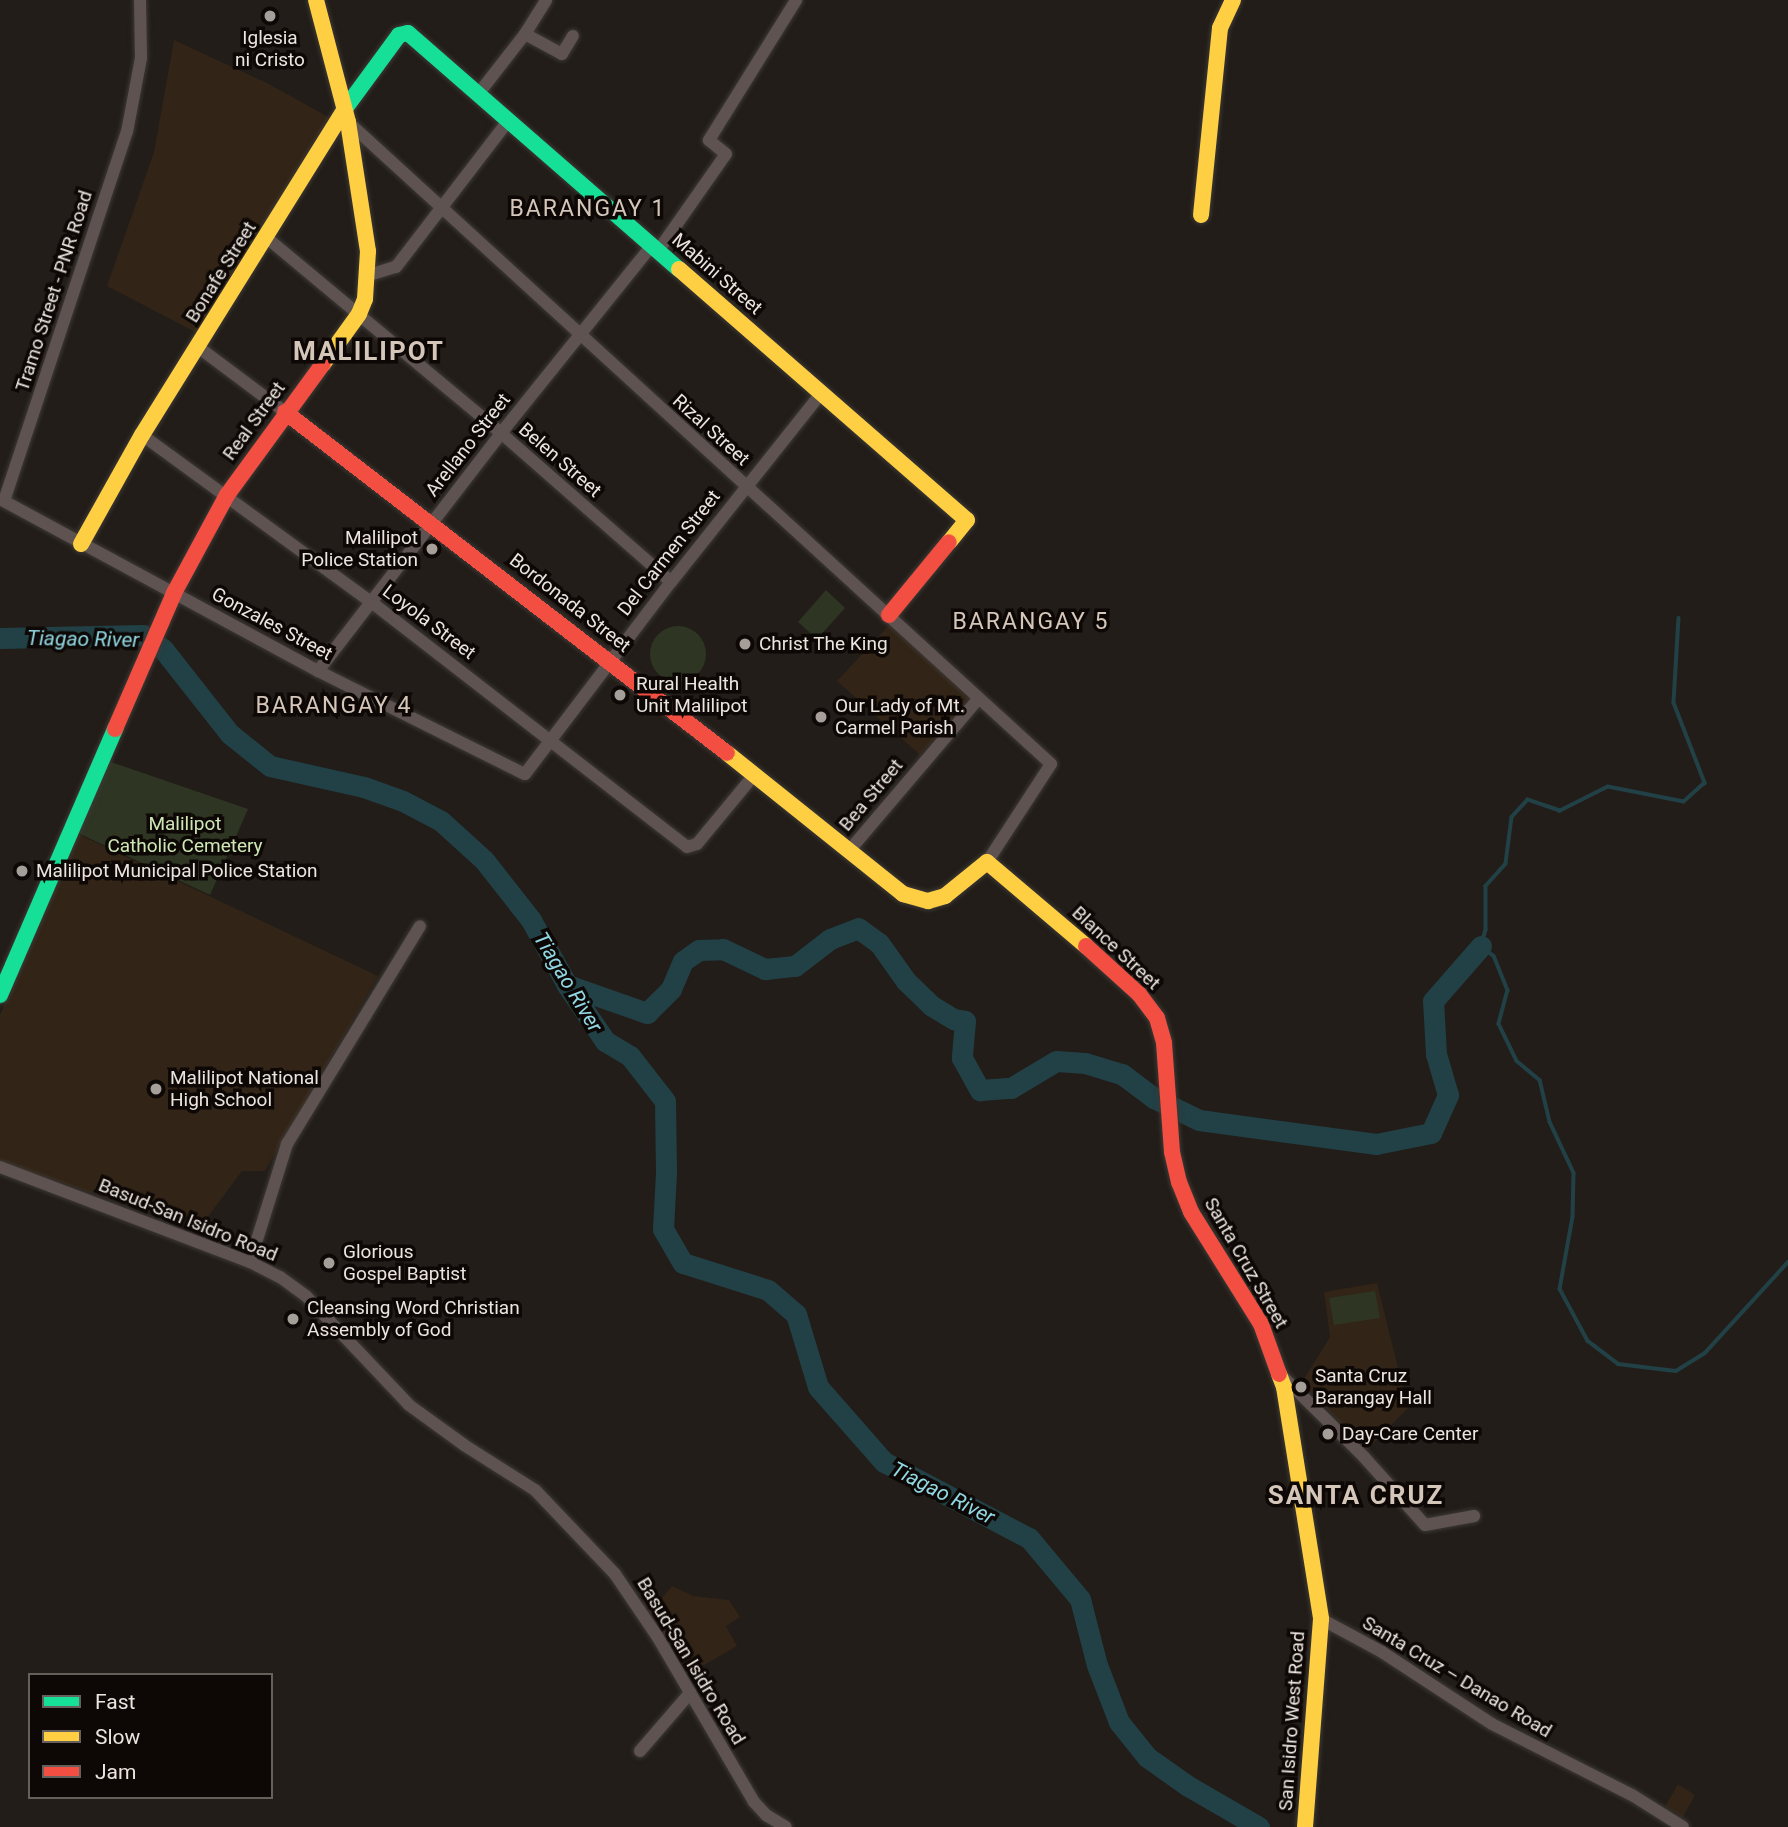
<!DOCTYPE html>
<html>
<head>
<meta charset="utf-8">
<style>
	body { margin:0 }
	#map { position:relative; width:1788px; height:1827px; overflow:hidden; background:#221d18; font-family:Roboto,sans-serif }
	div>[style] { position:absolute }
	.built>* { inset:0; background:#322416 }
	.green>* { inset:0; background:#2e3623 }
	.round { border-radius:50% }
	.stream>* { height:3.5px; margin:-1.75px; padding:0 1.75px; transform-origin:1.75px; border-radius:1.75px; background:#214146 }
	.river>* { height:21px; margin:-10.5px; padding:0 10.5px; transform-origin:10.5px; border-radius:10.5px; background:#214146 }
	.roads { filter:drop-shadow(0 0 2px #3d3935) drop-shadow(0 0 2px #3d3935) }
	.street>* { height:12px; margin:-6px; padding:0 6px; transform-origin:6px; border-radius:6px; background:#5e5351 }
	.fast>* { height:16px; margin:-8px; padding:0 8px; transform-origin:8px; border-radius:8px; background:#16e098 }
	.slow>* { height:16px; margin:-8px; padding:0 8px; transform-origin:8px; border-radius:8px; background:#ffcf43 }
	.jam>* { height:16px; margin:-8px; padding:0 8px; transform-origin:8px; border-radius:8px; background:#f24e42 }
	.dots>* { width:19px; height:19px; translate:-50% -50%; box-sizing:border-box; border:4px solid #0d0805; border-radius:50% }
	span { translate:-50% -50%; white-space:nowrap; text-align:center; line-height:1.15; -webkit-text-stroke:7px #0d0805; paint-order:stroke }
	.poi-label { font-size:19px; color:#ece4de }
	.right { translate:-100% -50%; text-align:right }
	.left { translate:0 -50%; text-align:left }
	.street-label { font-size:19px; color:#ece4de }
	.park-label { font-size:19px; color:#cee7b4 }
	.water-label { font-size:21px; color:#91d8e4; font-style:italic }
	.quarter-label { font-size:23px; color:#d4c6b9; letter-spacing:2px }
	.district-label { font-size:26px; color:#d4c6b9; font-weight:700; letter-spacing:2px }
	.legend { position:absolute; left:28px; top:1673px; width:245px; height:126px; box-sizing:border-box; background:#0d0805; border:2px solid #66605c; margin:0; padding:9px 12px; list-style:none; font-size:21px; color:#ece4de }
	.legend li { display:flex; align-items:center; gap:14px; height:35px }
	.legend b { width:35px; border:2px solid #66605c }
</style>
</head>
<body>
<div id="map">
	<div class="built">
		<i style="clip-path:polygon(174px 40px,267px 83px,332px 119px,197px 333px,107px 286px,154px 152px)"></i>
		<i style="clip-path:polygon(890px 624px,971px 699px,920px 755px,837px 681px)"></i>
		<i style="clip-path:polygon(78px 834px,378px 976px,265px 1171px,242px 1171px,199px 1229px,0 1162px,0 1015px)"></i>
		<i style="clip-path:polygon(1377px 1283px,1408px 1408px,1366px 1451px,1302px 1382px,1330px 1337px,1324px 1292px)"></i>
		<i style="clip-path:polygon(672px 1586px,693px 1596px,729px 1600px,740px 1617px,726px 1626px,737px 1646px,687px 1675px,642px 1601px,656px 1605px)"></i>
		<i style="clip-path:polygon(1678px 1784px,1695px 1795px,1683px 1817px,1665px 1806px)"></i>
	</div>
	<div class="green">
		<i style="clip-path:polygon(826px 590px,845px 608px,817px 639px,798px 622px)"></i>
		<i class="round" style="left:650px;top:626px;width:56px;height:56px"></i>
		<i style="clip-path:polygon(108px 761px,248px 809px,210px 895px,78px 833px)"></i>
		<i style="clip-path:polygon(1375px 1291px,1380px 1318px,1334px 1325px,1329px 1298px)"></i>
	</div>
	<div class="stream">
		<i style="left:1679px;top:618px;width:85px;rotate:93.4deg"></i>
		<i style="left:1674px;top:703px;width:86px;rotate:68.8deg"></i>
		<i style="left:1705px;top:783px;width:28px;rotate:138deg"></i>
		<i style="left:1684px;top:802px;width:77px;rotate:-168.8deg"></i>
		<i style="left:1608px;top:787px;width:54px;rotate:153.4deg"></i>
		<i style="left:1560px;top:811px;width:34px;rotate:-161deg"></i>
		<i style="left:1528px;top:800px;width:23px;rotate:133deg"></i>
		<i style="left:1512px;top:817px;width:47px;rotate:97.3deg"></i>
		<i style="left:1506px;top:864px;width:30px;rotate:132deg"></i>
		<i style="left:1486px;top:886px;width:44px;rotate:90deg"></i>
		<i style="left:1486px;top:930px;width:17px;rotate:107deg"></i>
		<i style="left:1481px;top:946px;width:16px;rotate:38deg"></i>
		<i style="left:1494px;top:956px;width:37px;rotate:68deg"></i>
		<i style="left:1508px;top:990px;width:35px;rotate:105deg"></i>
		<i style="left:1499px;top:1024px;width:41px;rotate:64.1deg"></i>
		<i style="left:1517px;top:1061px;width:30px;rotate:40deg"></i>
		<i style="left:1540px;top:1080px;width:43px;rotate:76.6deg"></i>
		<i style="left:1550px;top:1122px;width:56px;rotate:64.8deg"></i>
		<i style="left:1574px;top:1173px;width:44px;rotate:91.3deg"></i>
		<i style="left:1573px;top:1217px;width:73px;rotate:100.2deg"></i>
		<i style="left:1560px;top:1289px;width:59px;rotate:61.7deg"></i>
		<i style="left:1588px;top:1341px;width:38px;rotate:37deg"></i>
		<i style="left:1618px;top:1364px;width:58px;rotate:6.9deg"></i>
		<i style="left:1676px;top:1371px;width:34px;rotate:-32deg"></i>
		<i style="left:1705px;top:1353px;width:123px;rotate:-47.6deg"></i>
	</div>
	<div class="river">
		<i style="left:0;top:638px;width:143px;rotate:-1.2deg"></i>
		<i style="left:143px;top:635px;width:24px;rotate:35deg"></i>
		<i style="left:163px;top:649px;width:108px;rotate:51.8deg"></i>
		<i style="left:230px;top:734px;width:51px;rotate:38.7deg"></i>
		<i style="left:270px;top:766px;width:96px;rotate:12.6deg"></i>
		<i style="left:364px;top:787px;width:41px;rotate:19.7deg"></i>
		<i style="left:403px;top:801px;width:43px;rotate:27.8deg"></i>
		<i style="left:441px;top:821px;width:58px;rotate:42.2deg"></i>
		<i style="left:484px;top:860px;width:76px;rotate:51.9deg"></i>
		<i style="left:531px;top:920px;width:74px;rotate:61deg"></i>
		<i style="left:567px;top:985px;width:68px;rotate:55.8deg"></i>
		<i style="left:605px;top:1041px;width:29px;rotate:31deg"></i>
		<i style="left:630px;top:1056px;width:57px;rotate:52.1deg"></i>
		<i style="left:665px;top:1101px;width:72px;rotate:89.2deg"></i>
		<i style="left:666px;top:1173px;width:56px;rotate:93.1deg"></i>
		<i style="left:663px;top:1229px;width:39px;rotate:60deg"></i>
		<i style="left:683px;top:1263px;width:89px;rotate:17.6deg"></i>
		<i style="left:768px;top:1290px;width:37px;rotate:41deg"></i>
		<i style="left:796px;top:1314px;width:76px;rotate:73.2deg"></i>
		<i style="left:818px;top:1387px;width:100px;rotate:48.7deg"></i>
		<i style="left:884px;top:1462px;width:164px;rotate:27.7deg"></i>
		<i style="left:1029px;top:1538px;width:80px;rotate:50.1deg"></i>
		<i style="left:1080px;top:1599px;width:68px;rotate:75.6deg"></i>
		<i style="left:1097px;top:1665px;width:61px;rotate:68.9deg"></i>
		<i style="left:1119px;top:1722px;width:45px;rotate:51.3deg"></i>
		<i style="left:1147px;top:1757px;width:50px;rotate:35.3deg"></i>
		<i style="left:1188px;top:1786px;width:82px;rotate:30deg"></i>
		<i style="left:567px;top:985px;width:85px;rotate:19.3deg"></i>
		<i style="left:647px;top:1013px;width:34px;rotate:-45deg"></i>
		<i style="left:671px;top:989px;width:30px;rotate:-67deg"></i>
		<i style="left:683px;top:961px;width:19px;rotate:-35deg"></i>
		<i style="left:699px;top:950px;width:24px;rotate:-2deg"></i>
		<i style="left:723px;top:949px;width:47px;rotate:25.5deg"></i>
		<i style="left:765px;top:969px;width:30px;rotate:-6deg"></i>
		<i style="left:795px;top:966px;width:44px;rotate:-37.6deg"></i>
		<i style="left:830px;top:939px;width:30px;rotate:-21deg"></i>
		<i style="left:858px;top:928px;width:26px;rotate:36deg"></i>
		<i style="left:879px;top:943px;width:47px;rotate:54.6deg"></i>
		<i style="left:906px;top:981px;width:36px;rotate:44deg"></i>
		<i style="left:932px;top:1006px;width:26px;rotate:31deg"></i>
		<i style="left:954px;top:1019px;width:11px;rotate:10deg"></i>
		<i style="left:965px;top:1021px;width:37px;rotate:95deg"></i>
		<i style="left:962px;top:1058px;width:37px;rotate:61deg"></i>
		<i style="left:980px;top:1090px;width:31px;rotate:-4deg"></i>
		<i style="left:1011px;top:1088px;width:52px;rotate:-31deg"></i>
		<i style="left:1056px;top:1061px;width:29px;rotate:4deg"></i>
		<i style="left:1085px;top:1063px;width:39px;rotate:17deg"></i>
		<i style="left:1122px;top:1074px;width:40px;rotate:37deg"></i>
		<i style="left:1154px;top:1098px;width:50px;rotate:26.1deg"></i>
		<i style="left:1199px;top:1120px;width:179px;rotate:7.7deg"></i>
		<i style="left:1376px;top:1144px;width:56px;rotate:-11.3deg"></i>
		<i style="left:1431px;top:1133px;width:42px;rotate:-65.9deg"></i>
		<i style="left:1448px;top:1095px;width:43px;rotate:-106.3deg"></i>
		<i style="left:1436px;top:1054px;width:53px;rotate:-93.2deg"></i>
		<i style="left:1433px;top:1001px;width:73px;rotate:-48.9deg"></i>
	</div>
	<div class="roads">
		<div class="street">
			<i style="left:525px;top:34px;width:42px;rotate:28.4deg"></i>
			<i style="left:562px;top:54px;width:21px;rotate:-59deg"></i>
			<i style="left:479px;top:93px;width:75px;rotate:-52.1deg"></i>
			<i style="left:525px;top:34px;width:40px;rotate:-58deg"></i>
			<i style="left:348px;top:122px;width:952px;rotate:42.4deg"></i>
			<i style="left:1051px;top:764px;width:117px;rotate:123.1deg"></i>
			<i style="left:267px;top:238px;width:305px;rotate:39.8deg"></i>
			<i style="left:501px;top:433px;width:226px;rotate:41.2deg"></i>
			<i style="left:658px;top:251px;width:118px;rotate:-55deg"></i>
			<i style="left:726px;top:154px;width:22px;rotate:-141deg"></i>
			<i style="left:709px;top:140px;width:165px;rotate:-58.1deg"></i>
			<i style="left:369px;top:275px;width:28px;rotate:-17deg"></i>
			<i style="left:396px;top:267px;width:185px;rotate:-52.5deg"></i>
			<i style="left:198px;top:347px;width:109px;rotate:36.8deg"></i>
			<i style="left:142px;top:435px;width:282px;rotate:36.1deg"></i>
			<i style="left:370px;top:601px;width:401px;rotate:37.8deg"></i>
			<i style="left:687px;top:847px;width:10px;rotate:-17deg"></i>
			<i style="left:697px;top:844px;width:91px;rotate:-50.4deg"></i>
			<i style="left:0;top:499px;width:362px;rotate:28.4deg"></i>
			<i style="left:318px;top:671px;width:231px;rotate:26.5deg"></i>
			<i style="left:525px;top:774px;width:241px;rotate:-52.8deg"></i>
			<i style="left:671px;top:582px;width:243px;rotate:-51.5deg"></i>
			<i style="left:4px;top:501px;width:389px;rotate:-71.6deg"></i>
			<i style="left:127px;top:132px;width:75px;rotate:-79.3deg"></i>
			<i style="left:141px;top:58px;width:58px;rotate:-91deg"></i>
			<i style="left:318px;top:671px;width:300px;rotate:-52.4deg"></i>
			<i style="left:501px;top:433px;width:241px;rotate:-51.2deg"></i>
			<i style="left:848px;top:852px;width:201px;rotate:-49.6deg"></i>
			<i style="left:0;top:1167px;width:267px;rotate:20.8deg"></i>
			<i style="left:250px;top:1262px;width:34px;rotate:27deg"></i>
			<i style="left:280px;top:1277px;width:32px;rotate:36deg"></i>
			<i style="left:306px;top:1296px;width:150px;rotate:46.6deg"></i>
			<i style="left:409px;top:1405px;width:68px;rotate:36deg"></i>
			<i style="left:464px;top:1445px;width:84px;rotate:32.4deg"></i>
			<i style="left:535px;top:1490px;width:116px;rotate:46.4deg"></i>
			<i style="left:615px;top:1574px;width:75px;rotate:55.9deg"></i>
			<i style="left:657px;top:1636px;width:192px;rotate:59.7deg"></i>
			<i style="left:754px;top:1802px;width:18px;rotate:47deg"></i>
			<i style="left:766px;top:1815px;width:23px;rotate:31deg"></i>
			<i style="left:250px;top:1262px;width:124px;rotate:-72.6deg"></i>
			<i style="left:287px;top:1144px;width:255px;rotate:-58.6deg"></i>
			<i style="left:1283px;top:1377px;width:114px;rotate:44.6deg"></i>
			<i style="left:1364px;top:1457px;width:91px;rotate:48.1deg"></i>
			<i style="left:1425px;top:1525px;width:50px;rotate:-10.4deg"></i>
			<i style="left:1321px;top:1619px;width:69px;rotate:28.4deg"></i>
			<i style="left:1382px;top:1652px;width:131px;rotate:33.2deg"></i>
			<i style="left:1492px;top:1724px;width:157px;rotate:26.9deg"></i>
			<i style="left:1632px;top:1795px;width:60px;rotate:32.1deg"></i>
			<i style="left:640px;top:1751px;width:77px;rotate:-49.2deg"></i>
		</div>
		<div class="fast">
			<i style="left:344px;top:110px;width:93px;rotate:-53.7deg"></i>
			<i style="left:399px;top:35px;width:9px;rotate:-13deg"></i>
			<i style="left:408px;top:33px;width:359px;rotate:41.1deg"></i>
			<i style="left:0;top:995px;width:290px;rotate:-66.6deg"></i>
		</div>
		<div class="slow">
			<i style="left:316px;top:0;width:126px;rotate:75.3deg"></i>
			<i style="left:348px;top:122px;width:131px;rotate:81.2deg"></i>
			<i style="left:368px;top:251px;width:48px;rotate:93.6deg"></i>
			<i style="left:365px;top:299px;width:16px;rotate:112deg"></i>
			<i style="left:359px;top:314px;width:62px;rotate:125.8deg"></i>
			<i style="left:1201px;top:215px;width:188px;rotate:-84.2deg"></i>
			<i style="left:1220px;top:28px;width:31px;rotate:-65deg"></i>
			<i style="left:679px;top:269px;width:382px;rotate:41.1deg"></i>
			<i style="left:967px;top:520px;width:28px;rotate:129deg"></i>
			<i style="left:81px;top:544px;width:125px;rotate:-60.8deg"></i>
			<i style="left:142px;top:435px;width:383px;rotate:-58.1deg"></i>
			<i style="left:727px;top:753px;width:226px;rotate:38.7deg"></i>
			<i style="left:903px;top:894px;width:26px;rotate:16deg"></i>
			<i style="left:928px;top:901px;width:18px;rotate:-16deg"></i>
			<i style="left:945px;top:896px;width:54px;rotate:-39deg"></i>
			<i style="left:987px;top:862px;width:130px;rotate:40.3deg"></i>
			<i style="left:1279px;top:1374px;width:14px;rotate:69deg"></i>
			<i style="left:1284px;top:1387px;width:235px;rotate:80.9deg"></i>
			<i style="left:1321px;top:1619px;width:209px;rotate:94.4deg"></i>
		</div>
		<div class="jam">
			<i style="left:285px;top:412px;width:558px;rotate:37.65deg"></i>
			<i style="left:889px;top:615px;width:94px;rotate:-50.6deg"></i>
			<i style="left:115px;top:729px;width:148px;rotate:-66.5deg"></i>
			<i style="left:174px;top:593px;width:111px;rotate:-61.6deg"></i>
			<i style="left:227px;top:495px;width:162px;rotate:-53.8deg"></i>
			<i style="left:1086px;top:946px;width:72px;rotate:42.2deg"></i>
			<i style="left:1139px;top:994px;width:30px;rotate:53deg"></i>
			<i style="left:1157px;top:1018px;width:26px;rotate:74deg"></i>
			<i style="left:1164px;top:1043px;width:109px;rotate:85.8deg"></i>
			<i style="left:1172px;top:1152px;width:31px;rotate:77deg"></i>
			<i style="left:1179px;top:1182px;width:32px;rotate:68deg"></i>
			<i style="left:1191px;top:1212px;width:132px;rotate:58deg"></i>
			<i style="left:1261px;top:1324px;width:53px;rotate:70.2deg"></i>
		</div>
	</div>
	<div class="dots">
		<i style="left:270px;top:16px;background:#a59e99"></i>
		<i style="left:432px;top:549px;background:#a59e99"></i>
		<i style="left:745px;top:644px;background:#a59e99"></i>
		<i style="left:620px;top:695px;background:#a59e99"></i>
		<i style="left:821px;top:717px;background:#a59e99"></i>
		<i style="left:22px;top:871px;background:#a59e99"></i>
		<i style="left:156px;top:1089px;background:#a59e99"></i>
		<i style="left:329px;top:1263px;background:#a59e99"></i>
		<i style="left:293px;top:1319px;background:#a59e99"></i>
		<i style="left:1301px;top:1387px;background:#a59e99"></i>
		<i style="left:1328px;top:1434px;background:#a59e99"></i>
	</div>
	<div class="poi-label">
		<span style="left:270px;top:49px">Iglesia<br>ni Cristo</span>
		<span class="right" style="left:418px;top:549px">Malilipot<br>Police Station</span>
		<span class="left" style="left:759px;top:644px">Christ The King</span>
		<span class="left" style="left:636px;top:695px">Rural Health<br>Unit Malilipot</span>
		<span class="left" style="left:835px;top:717px">Our Lady of Mt.<br>Carmel Parish</span>
		<span class="left" style="left:36px;top:871px">Malilipot Municipal Police Station</span>
		<span class="left" style="left:170px;top:1089px">Malilipot National<br>High School</span>
		<span class="left" style="left:343px;top:1263px">Glorious<br>Gospel Baptist</span>
		<span class="left" style="left:307px;top:1319px">Cleansing Word Christian<br>Assembly of God</span>
		<span class="left" style="left:1315px;top:1387px">Santa Cruz<br>Barangay Hall</span>
		<span class="left" style="left:1342px;top:1434px">Day-Care Center</span>
	</div>
	<div class="street-label">
		<span style="left:221px;top:272px;rotate:-58deg">Bonafe Street</span>
		<span style="left:717px;top:274px;rotate:41deg">Mabini Street</span>
		<span style="left:54px;top:291px;rotate:-72deg">Tramo Street - PNR Road</span>
		<span style="left:254px;top:421px;rotate:-54deg">Real Street</span>
		<span style="left:711px;top:430px;rotate:42deg">Rizal Street</span>
		<span style="left:468px;top:445px;rotate:-52deg">Arellano Street</span>
		<span style="left:560px;top:460px;rotate:41deg">Belen Street</span>
		<span style="left:669px;top:553px;rotate:-52deg">Del Carmen Street</span>
		<span style="left:570px;top:603px;rotate:38deg">Bordonada Street</span>
		<span style="left:429px;top:622px;rotate:37deg">Loyola Street</span>
		<span style="left:272px;top:624px;rotate:28deg">Gonzales Street</span>
		<span style="left:871px;top:795px;rotate:-50deg">Bea Street</span>
		<span style="left:1116px;top:948px;rotate:43deg">Blance Street</span>
		<span style="left:188px;top:1220px;rotate:22deg">Basud-San Isidro Road</span>
		<span style="left:1246px;top:1263px;rotate:60deg">Santa Cruz Street</span>
		<span style="left:691px;top:1661px;rotate:59deg">Basud-San Isidro Road</span>
		<span style="left:1457px;top:1677px;rotate:31deg">Santa Cruz – Danao Road</span>
		<span style="left:1292px;top:1721px;rotate:-86deg">San Isidro West Road</span>
	</div>
	<div class="park-label">
		<span style="left:185px;top:835px">Malilipot<br>Catholic Cemetery</span>
	</div>
	<div class="water-label">
		<span style="left:83px;top:639px;rotate:1deg">Tiagao River</span>
		<span style="left:568px;top:982px;rotate:59deg">Tiagao River</span>
		<span style="left:943px;top:1493px;rotate:27deg">Tiagao River</span>
	</div>
	<div class="quarter-label">
		<span style="left:588px;top:209px">BARANGAY 1</span>
		<span style="left:1031px;top:622px">BARANGAY 5</span>
		<span style="left:334px;top:706px">BARANGAY 4</span>
	</div>
	<div class="district-label">
		<span style="left:369px;top:352px">MALILIPOT</span>
		<span style="left:1356px;top:1496px">SANTA CRUZ</span>
	</div>
	<ul class="legend">
	<li><b style="height:9px;background:#16e098"></b>Fast</li>
	<li><b style="height:9px;background:#ffcf43"></b>Slow</li>
	<li><b style="height:9px;background:#f24e42"></b>Jam</li>
	</ul>
</div>
</body>
</html>
